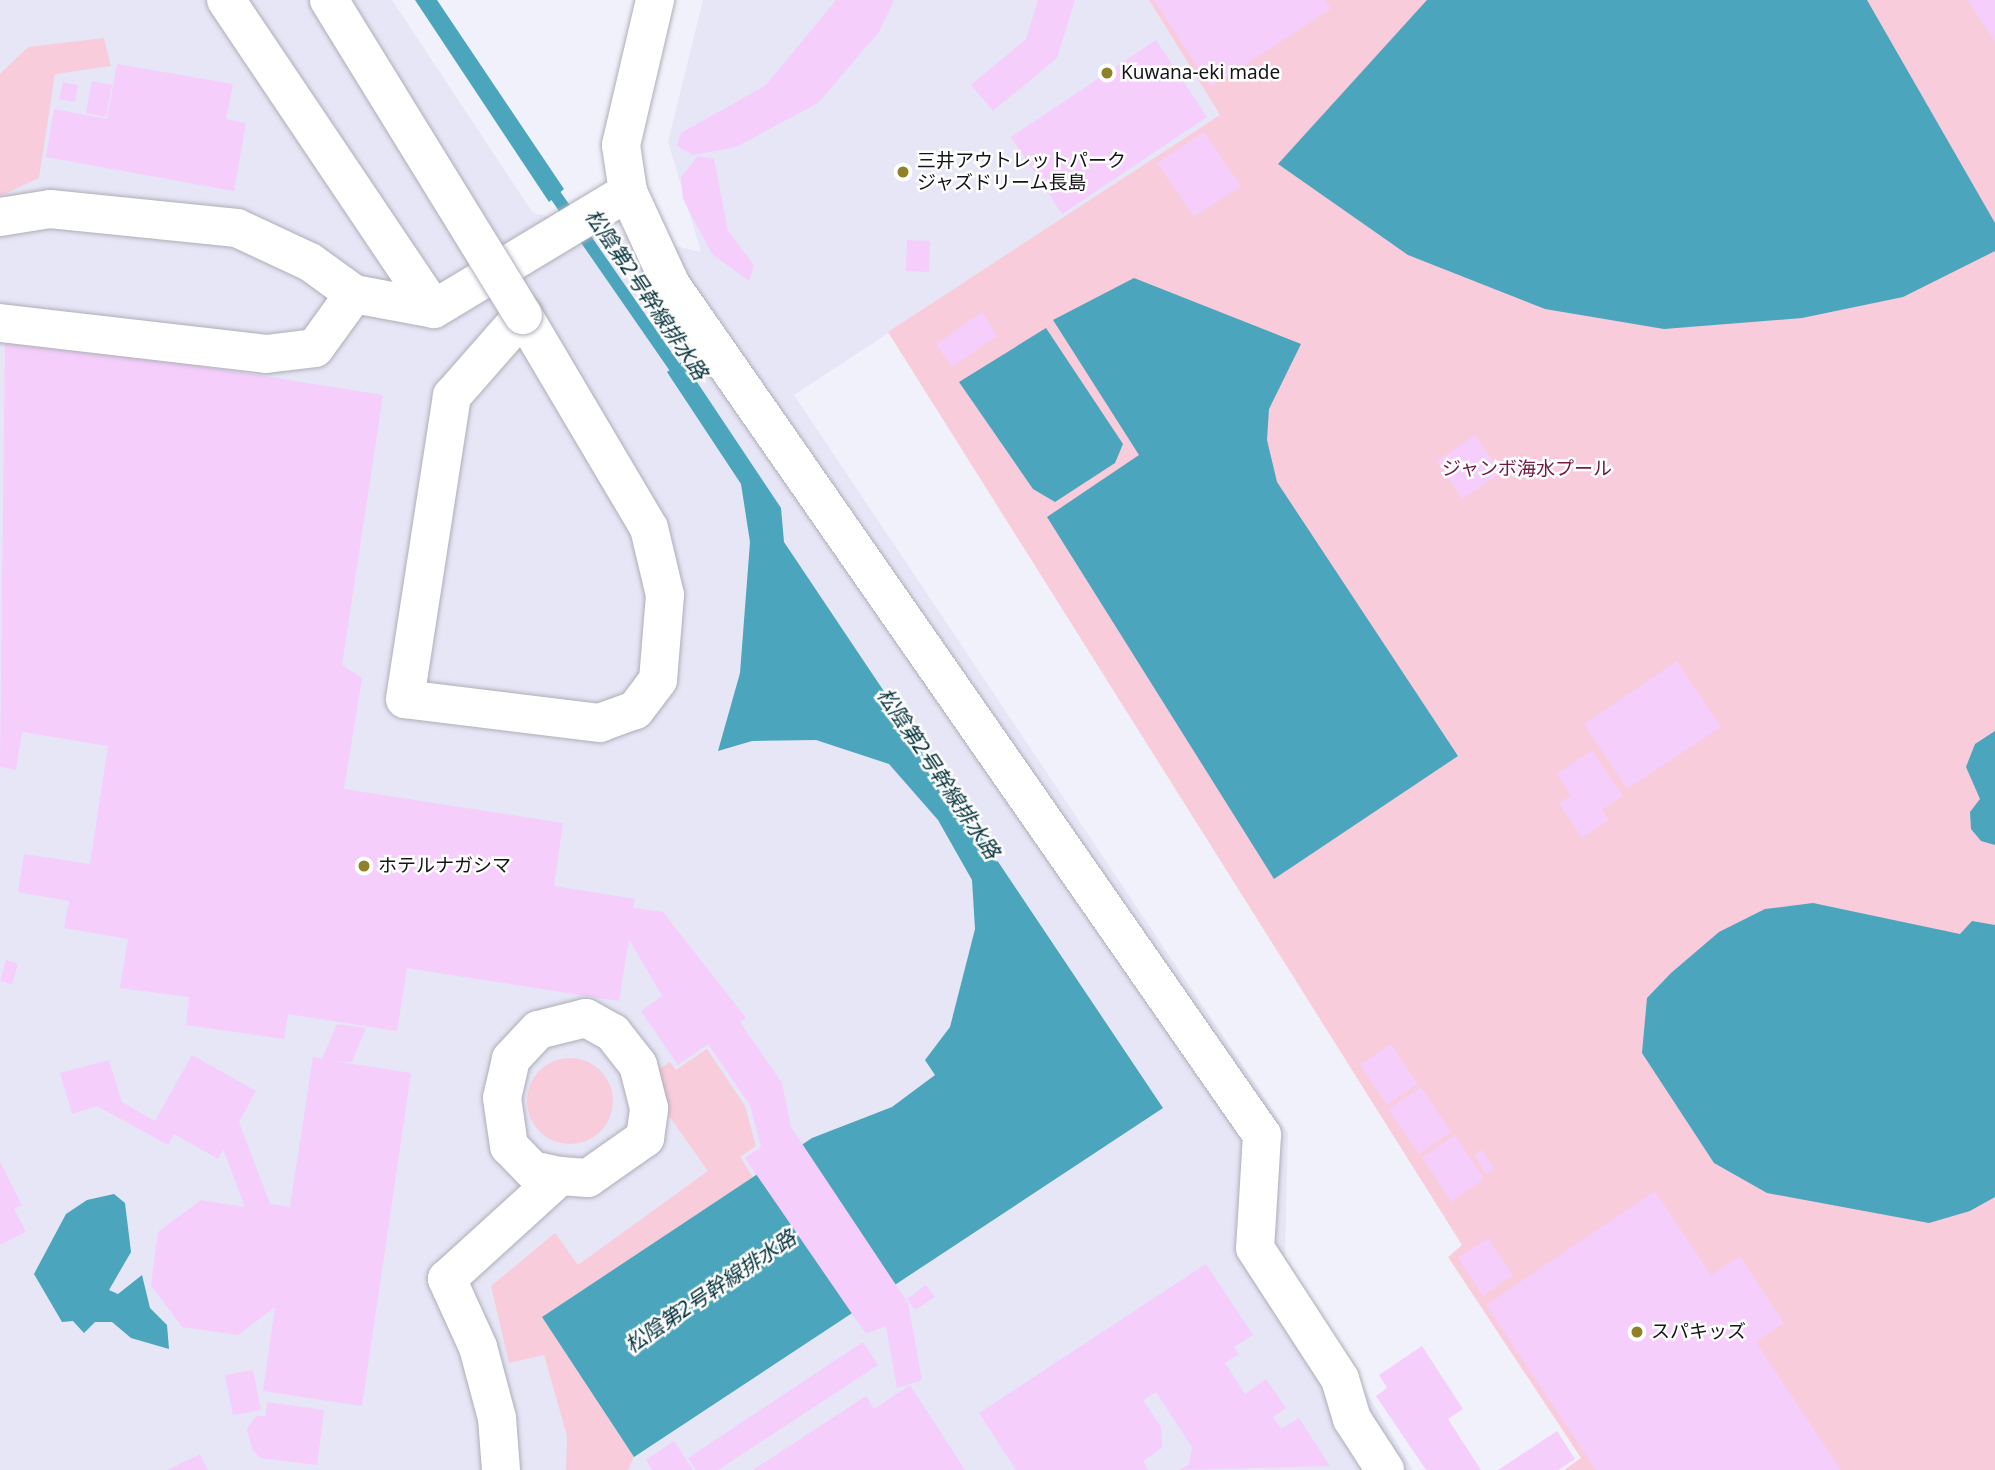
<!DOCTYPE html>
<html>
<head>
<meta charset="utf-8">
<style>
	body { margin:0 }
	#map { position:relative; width:1995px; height:1470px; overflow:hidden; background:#f1f1fb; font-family:"Noto Sans","Noto Sans JP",sans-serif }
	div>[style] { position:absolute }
	.built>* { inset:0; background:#e6e6f7 }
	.green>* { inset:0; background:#f8ccdb }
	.round { border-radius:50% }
	.water>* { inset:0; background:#4aa5bd }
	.stream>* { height:12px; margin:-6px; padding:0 6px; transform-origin:6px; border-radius:6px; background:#4aa5bd }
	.building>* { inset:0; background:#f5cefc }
	.roads { filter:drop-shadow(0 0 2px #aeaeb8) drop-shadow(0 0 2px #aeaeb8) }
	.minor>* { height:38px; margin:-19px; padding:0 19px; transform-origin:19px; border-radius:19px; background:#fff }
	.bridges { filter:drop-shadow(0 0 2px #aeaeb8) drop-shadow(0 0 2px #aeaeb8) }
	.minor-bridge>* { height:38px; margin:-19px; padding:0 19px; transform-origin:19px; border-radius:19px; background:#fff }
	.dots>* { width:19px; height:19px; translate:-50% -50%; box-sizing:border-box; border:4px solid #fff; border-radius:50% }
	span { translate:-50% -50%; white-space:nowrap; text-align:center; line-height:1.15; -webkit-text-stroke:5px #fff; paint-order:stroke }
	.poi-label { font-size:19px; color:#151518 }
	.left { translate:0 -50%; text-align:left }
	.park-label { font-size:19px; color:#6f1b43 }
	.water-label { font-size:21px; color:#05323c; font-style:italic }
</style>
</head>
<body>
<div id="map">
	<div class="built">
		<i style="clip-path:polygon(0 0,392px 0,533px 213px,701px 252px,668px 142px,703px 0,1149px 0,1220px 115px,794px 395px,1288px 1133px,1285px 1257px,1413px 1470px,0 1470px)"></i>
	</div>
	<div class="green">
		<i style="clip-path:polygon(1149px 0,1995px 0,1995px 1470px,1564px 1470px,1581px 1458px,1448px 1257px,1462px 1245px,888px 332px,1220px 115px)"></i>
		<i style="clip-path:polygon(104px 38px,111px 66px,55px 74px,39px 178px,0 196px,0 74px,28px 47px)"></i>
		<i style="clip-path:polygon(707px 1049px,745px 1106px,756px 1146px,740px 1157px,753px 1177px,542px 1317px,634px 1457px,628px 1470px,566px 1470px,567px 1436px,544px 1355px,509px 1363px,491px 1286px,555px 1233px,578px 1265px,708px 1171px,662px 1106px,654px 1072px,670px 1062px,676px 1070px)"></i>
		<i class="round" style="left:527px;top:1058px;width:86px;height:86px"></i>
	</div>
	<div class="water">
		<i style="clip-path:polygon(415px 0,437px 0,564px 189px,549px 202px)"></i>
		<i style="clip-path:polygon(1427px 0,1867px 0,1995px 223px,1995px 251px,1903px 297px,1802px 318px,1664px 329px,1545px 309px,1408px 255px,1278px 164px)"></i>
		<i style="clip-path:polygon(1134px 278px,1301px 344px,1269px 409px,1267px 440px,1277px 482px,1458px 756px,1274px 879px,1047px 517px,1139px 455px,1053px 320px)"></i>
		<i style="clip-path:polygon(1046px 328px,1123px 444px,1115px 463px,1055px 502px,1033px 489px,959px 382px)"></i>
		<i style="clip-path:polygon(683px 361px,781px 508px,784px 542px,1163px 1108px,634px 1457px,542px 1317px,812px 1138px,892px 1107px,935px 1075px,925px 1060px,950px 1027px,975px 929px,972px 880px,938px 820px,889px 764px,816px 740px,752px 741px,718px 751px,740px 673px,750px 542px,741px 484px,667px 372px)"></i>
		<i style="clip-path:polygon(1995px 731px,1995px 845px,1981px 841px,1971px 829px,1970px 812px,1980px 799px,1966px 767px,1975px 744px)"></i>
		<i style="clip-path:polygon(1813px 903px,1960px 934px,1972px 921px,1995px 925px,1995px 1197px,1970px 1211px,1929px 1223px,1767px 1193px,1714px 1163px,1642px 1053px,1647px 998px,1671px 973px,1719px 932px,1765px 909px)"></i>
		<i style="clip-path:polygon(114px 1194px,125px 1203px,131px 1252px,109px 1290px,118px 1294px,142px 1275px,150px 1308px,167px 1325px,169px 1349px,131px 1338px,112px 1322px,95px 1322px,84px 1333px,73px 1321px,62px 1322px,34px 1274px,66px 1214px,87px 1200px)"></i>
	</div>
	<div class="stream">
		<i style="left:547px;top:183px;width:241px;rotate:55.3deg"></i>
	</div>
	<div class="building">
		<i style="clip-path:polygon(836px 0,894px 0,879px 32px,818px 103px,736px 147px,693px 155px,677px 146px,681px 133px,766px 85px)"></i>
		<i style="clip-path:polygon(1038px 0,1075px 0,1057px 58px,993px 111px,971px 85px,1026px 39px)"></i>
		<i style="clip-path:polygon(1154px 0,1325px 0,1331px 9px,1211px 87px)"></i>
		<i style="clip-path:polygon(1967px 0,1995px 0,1995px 41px)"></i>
		<i style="clip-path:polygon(1156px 40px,1207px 117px,1062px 214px,1011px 137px)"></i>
		<i style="clip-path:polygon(117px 64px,233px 84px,226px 119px,246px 123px,234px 191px,46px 157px,54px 109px,107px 119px)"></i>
		<i style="clip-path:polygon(92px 81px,112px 85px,106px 117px,86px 113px)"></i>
		<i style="clip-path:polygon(63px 82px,78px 85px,75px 102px,59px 99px)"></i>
		<i style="clip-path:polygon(1204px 132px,1241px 186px,1194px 217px,1157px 163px)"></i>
		<i style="clip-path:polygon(698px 156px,714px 159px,728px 231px,754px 265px,749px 281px,712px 254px,683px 199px,681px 177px)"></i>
		<i style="clip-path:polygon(907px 240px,930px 241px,929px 272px,906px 271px)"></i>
		<i style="clip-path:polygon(982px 312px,997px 336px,952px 367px,936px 344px)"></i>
		<i style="clip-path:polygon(5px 335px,383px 395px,342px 665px,362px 678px,344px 789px,563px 823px,554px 886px,635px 899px,633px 908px,663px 912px,746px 1018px,740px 1022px,782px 1083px,791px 1127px,908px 1303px,922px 1380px,897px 1388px,886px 1326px,866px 1334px,745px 1158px,761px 1147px,750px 1105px,708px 1044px,678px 1065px,641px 1011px,662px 996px,629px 939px,619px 1001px,407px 968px,397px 1031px,288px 1014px,284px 1039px,186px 1025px,189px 997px,120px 988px,128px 939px,64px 928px,69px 901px,18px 892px,24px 854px,90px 864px,108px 746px,22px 732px,16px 770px,0 767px)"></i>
		<i style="clip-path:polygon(1475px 435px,1501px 473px,1462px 499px,1437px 461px)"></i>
		<i style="clip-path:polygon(1677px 661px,1721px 727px,1627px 789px,1584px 724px)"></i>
		<i style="clip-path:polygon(1592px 750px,1623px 796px,1602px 810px,1609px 820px,1582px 838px,1559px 803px,1571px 796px,1557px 774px)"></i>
		<i style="clip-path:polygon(6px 960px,18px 964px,12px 984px,0 981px)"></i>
		<i style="clip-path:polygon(337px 1024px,366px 1028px,352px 1062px,335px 1061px,411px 1073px,362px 1406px,263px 1391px,275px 1307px,238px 1335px,182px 1327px,151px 1285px,158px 1232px,201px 1200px,245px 1207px,223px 1149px,218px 1159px,174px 1134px,168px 1145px,97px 1106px,72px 1114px,60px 1073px,109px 1060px,122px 1102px,155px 1121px,192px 1055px,256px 1091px,239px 1122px,270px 1204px,290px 1207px,313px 1057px,322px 1059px)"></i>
		<i style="clip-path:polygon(1391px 1044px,1418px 1084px,1387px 1105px,1360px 1065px)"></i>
		<i style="clip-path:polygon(1421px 1087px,1451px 1132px,1419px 1154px,1388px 1109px)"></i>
		<i style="clip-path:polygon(1455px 1135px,1484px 1179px,1451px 1202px,1422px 1157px)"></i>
		<i style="clip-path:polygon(1482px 1150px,1494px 1169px,1486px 1174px,1474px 1155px)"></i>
		<i style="clip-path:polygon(0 1162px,22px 1205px,14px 1209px,26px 1232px,0 1245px)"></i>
		<i style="clip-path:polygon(1655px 1191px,1711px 1275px,1740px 1256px,1784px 1323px,1756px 1342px,1841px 1470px,1596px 1470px,1486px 1305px)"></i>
		<i style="clip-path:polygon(1488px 1238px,1513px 1275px,1483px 1296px,1458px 1258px)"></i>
		<i style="clip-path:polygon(1206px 1264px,1253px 1335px,1234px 1347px,1239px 1354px,1225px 1363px,1245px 1394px,1266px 1379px,1286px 1408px,1273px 1417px,1281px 1429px,1299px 1418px,1330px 1466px,1180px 1470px,1189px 1464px,1192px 1447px,1156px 1392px,1143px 1400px,1161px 1427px,1162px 1448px,1143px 1461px,1148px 1470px,1016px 1470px,979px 1413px)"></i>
		<i style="clip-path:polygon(926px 1285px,935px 1297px,915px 1310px,907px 1299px)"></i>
		<i style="clip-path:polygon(863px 1342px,878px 1365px,718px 1470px,696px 1470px,688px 1458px)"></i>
		<i style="clip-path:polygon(1422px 1346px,1463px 1409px,1448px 1419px,1481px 1470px,1426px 1470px,1376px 1396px,1387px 1388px,1379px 1375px)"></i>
		<i style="clip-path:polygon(253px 1370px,261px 1410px,233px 1415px,225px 1375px)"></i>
		<i style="clip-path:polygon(910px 1385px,965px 1470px,753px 1470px,866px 1396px,874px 1409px)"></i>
		<i style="clip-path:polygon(267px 1402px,324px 1410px,317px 1465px,260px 1458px,252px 1449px,247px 1429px,256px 1416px,266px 1416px)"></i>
		<i style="clip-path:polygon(1557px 1431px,1575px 1459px,1558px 1470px,1498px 1470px)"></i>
		<i style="clip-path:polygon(674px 1441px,693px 1470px,652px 1470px,646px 1460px)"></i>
		<i style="clip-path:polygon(200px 1454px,208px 1470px,167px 1470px)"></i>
	</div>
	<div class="roads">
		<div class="minor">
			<i style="left:226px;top:0;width:372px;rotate:56.1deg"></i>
			<i style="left:434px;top:309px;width:227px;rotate:-31.1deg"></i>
			<i style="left:655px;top:0;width:149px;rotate:103.2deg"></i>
			<i style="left:621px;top:145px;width:48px;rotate:81.5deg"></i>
			<i style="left:628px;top:192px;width:102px;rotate:65.2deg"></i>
			<i style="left:671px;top:285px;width:1035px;rotate:55.19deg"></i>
			<i style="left:1262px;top:1135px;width:113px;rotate:93.5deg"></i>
			<i style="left:1255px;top:1248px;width:156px;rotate:57deg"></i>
			<i style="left:1340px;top:1379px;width:42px;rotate:73.3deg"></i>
			<i style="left:1352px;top:1419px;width:61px;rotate:57.1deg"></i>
			<i style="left:0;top:217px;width:51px;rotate:-9.1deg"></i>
			<i style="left:50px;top:209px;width:188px;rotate:5.8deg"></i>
			<i style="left:237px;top:228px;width:81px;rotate:25deg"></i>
			<i style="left:310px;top:262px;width:54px;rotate:36deg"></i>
			<i style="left:354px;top:294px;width:81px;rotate:10.6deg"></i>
			<i style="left:523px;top:315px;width:247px;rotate:59.4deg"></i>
			<i style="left:649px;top:528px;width:69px;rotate:76.6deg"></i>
			<i style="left:665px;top:595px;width:85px;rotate:94.7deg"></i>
			<i style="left:658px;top:680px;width:38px;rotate:127deg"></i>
			<i style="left:635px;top:710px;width:37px;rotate:160deg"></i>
			<i style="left:600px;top:723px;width:196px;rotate:-173deg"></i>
			<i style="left:405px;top:699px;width:307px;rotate:-81.2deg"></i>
			<i style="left:452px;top:396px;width:108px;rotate:-48.8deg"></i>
			<i style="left:0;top:323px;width:268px;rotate:6.6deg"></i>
			<i style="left:266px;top:354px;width:49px;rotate:-7deg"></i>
			<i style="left:315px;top:348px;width:67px;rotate:-54.2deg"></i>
			<i style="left:501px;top:1470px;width:52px;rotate:-94.4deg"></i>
			<i style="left:497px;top:1418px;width:73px;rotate:-105deg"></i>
			<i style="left:478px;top:1347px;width:75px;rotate:-114.5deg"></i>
			<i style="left:447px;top:1279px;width:153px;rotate:-42.3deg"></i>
			<i style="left:560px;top:1176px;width:28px;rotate:4deg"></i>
			<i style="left:588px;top:1178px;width:70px;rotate:-35.1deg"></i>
			<i style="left:645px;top:1138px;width:30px;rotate:-82deg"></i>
			<i style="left:649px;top:1108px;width:44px;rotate:-104.3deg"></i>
			<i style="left:638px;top:1065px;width:41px;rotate:-128deg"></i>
			<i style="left:613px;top:1033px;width:31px;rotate:-151deg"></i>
			<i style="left:586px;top:1018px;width:49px;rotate:166deg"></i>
			<i style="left:538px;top:1030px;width:40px;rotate:133deg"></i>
			<i style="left:511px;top:1059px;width:40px;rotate:103deg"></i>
			<i style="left:502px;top:1098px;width:49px;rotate:81.7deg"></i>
			<i style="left:509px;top:1146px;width:33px;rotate:46deg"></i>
			<i style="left:532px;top:1170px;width:29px;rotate:12deg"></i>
		</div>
	</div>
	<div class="bridges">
		<div class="minor-bridge">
			<i style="left:329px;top:0;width:370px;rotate:58.4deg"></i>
		</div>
	</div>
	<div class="dots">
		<i style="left:1107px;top:73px;background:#908128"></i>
		<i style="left:903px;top:172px;background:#908128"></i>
		<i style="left:364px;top:866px;background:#908128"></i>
		<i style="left:1637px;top:1332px;background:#908128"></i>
	</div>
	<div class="poi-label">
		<span class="left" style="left:1121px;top:73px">Kuwana-eki made</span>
		<span class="left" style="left:917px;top:172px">三井アウトレットパーク<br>ジャズドリーム長島</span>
		<span class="left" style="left:378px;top:866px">ホテルナガシマ</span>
		<span class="left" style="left:1651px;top:1332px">スパキッズ</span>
	</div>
	<div class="park-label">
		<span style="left:1527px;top:469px">ジャンボ海水プール</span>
	</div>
	<div class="water-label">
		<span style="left:647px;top:294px;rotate:56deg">松陰第2号幹線排水路</span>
		<span style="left:939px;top:773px;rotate:56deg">松陰第2号幹線排水路</span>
		<span style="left:710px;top:1291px;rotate:-34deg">松陰第2号幹線排水路</span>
	</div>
</div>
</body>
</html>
